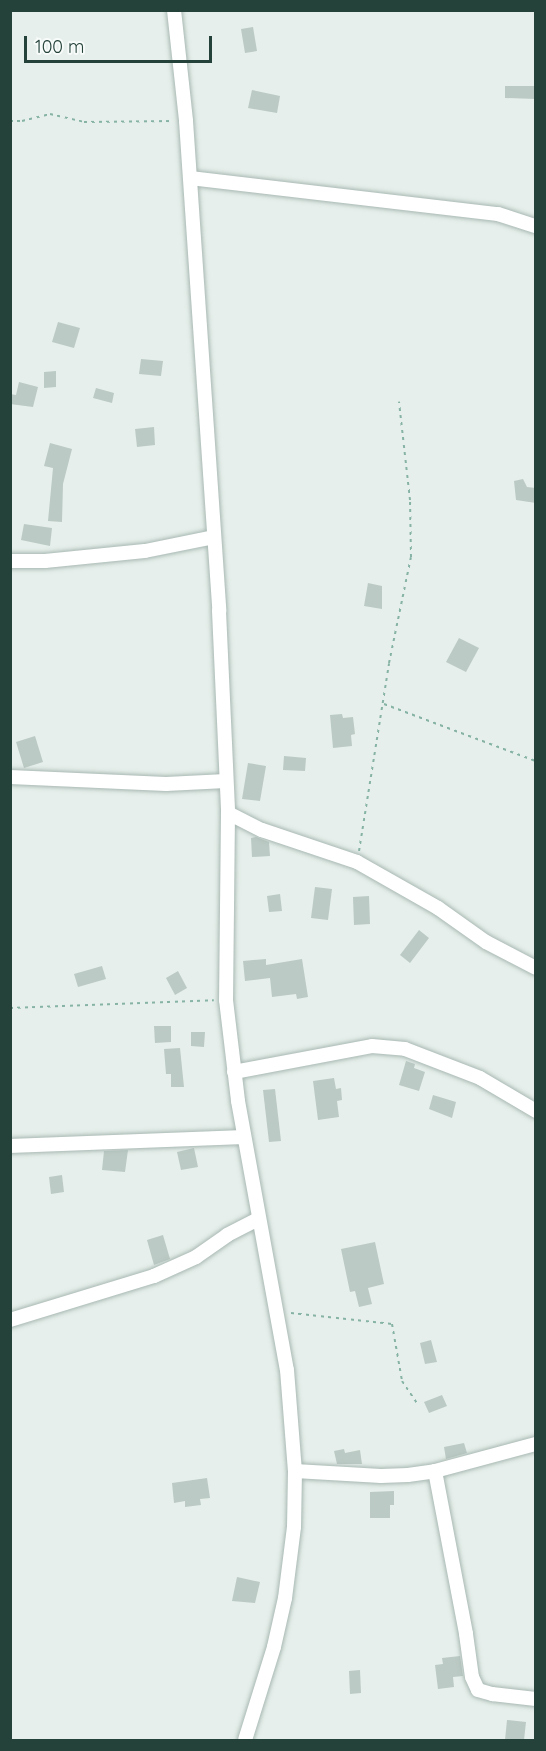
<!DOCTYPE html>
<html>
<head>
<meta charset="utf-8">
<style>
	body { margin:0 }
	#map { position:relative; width:546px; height:1751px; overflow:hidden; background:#e6efeb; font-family:Quicksand,sans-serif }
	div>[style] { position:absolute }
	.building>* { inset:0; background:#bbcac4 }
	.path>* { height:2px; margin-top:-1px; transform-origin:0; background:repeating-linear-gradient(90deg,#86b3a5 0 3px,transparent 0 7.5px) }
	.roads { filter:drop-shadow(0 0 2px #a8b8b2) drop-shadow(0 0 2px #a8b8b2) }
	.minor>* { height:14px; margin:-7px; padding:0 7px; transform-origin:7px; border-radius:7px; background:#fff }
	span { translate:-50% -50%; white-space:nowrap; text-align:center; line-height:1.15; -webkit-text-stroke:4.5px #f7fbf9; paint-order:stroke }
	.frame { position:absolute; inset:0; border:12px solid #24423a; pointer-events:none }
	.scale { position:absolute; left:24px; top:36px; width:188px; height:27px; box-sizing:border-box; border:3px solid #24423a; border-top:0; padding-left:8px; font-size:18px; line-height:21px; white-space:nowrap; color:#24423a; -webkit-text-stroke:4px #f7fbf9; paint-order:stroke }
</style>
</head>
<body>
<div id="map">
	<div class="building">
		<i style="clip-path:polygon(253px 27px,257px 51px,245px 53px,241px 29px)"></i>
		<i style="clip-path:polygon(505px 86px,536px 86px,536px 99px,505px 98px)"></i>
		<i style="clip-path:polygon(252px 90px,280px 96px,277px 113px,248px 108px)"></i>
		<i style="clip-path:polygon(58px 322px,80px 328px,74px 348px,52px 342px)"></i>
		<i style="clip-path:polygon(141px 359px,163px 361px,161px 376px,139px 374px)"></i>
		<i style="clip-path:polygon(56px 371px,56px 387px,44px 388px,44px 372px)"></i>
		<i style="clip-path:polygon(19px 382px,38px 387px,33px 407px,10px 404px,10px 394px,16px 395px)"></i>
		<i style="clip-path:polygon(96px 388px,114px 393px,112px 403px,93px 398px)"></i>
		<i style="clip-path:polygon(154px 427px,155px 445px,137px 447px,135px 429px)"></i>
		<i style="clip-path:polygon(50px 443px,72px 449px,63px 484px,62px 522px,48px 521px,53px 468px,44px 466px)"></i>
		<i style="clip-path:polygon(523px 479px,527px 487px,536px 488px,536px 503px,516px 500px,514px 481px)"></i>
		<i style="clip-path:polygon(24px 524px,52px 528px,50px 546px,21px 540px)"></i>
		<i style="clip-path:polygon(368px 583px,382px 586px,382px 609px,364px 606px)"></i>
		<i style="clip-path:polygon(459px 638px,479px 648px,466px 672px,446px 662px)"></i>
		<i style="clip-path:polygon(342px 714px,343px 718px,353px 717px,355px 734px,351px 735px,352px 746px,333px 748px,330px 715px)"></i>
		<i style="clip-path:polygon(35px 736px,43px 762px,24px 768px,16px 742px)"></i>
		<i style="clip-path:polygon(284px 756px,306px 758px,305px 771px,283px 770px)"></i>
		<i style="clip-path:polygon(248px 763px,266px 766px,260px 801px,242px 799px)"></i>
		<i style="clip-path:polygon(256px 837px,269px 842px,270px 856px,252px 857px,251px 838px)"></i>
		<i style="clip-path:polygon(315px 887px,332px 889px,328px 920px,311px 918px)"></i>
		<i style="clip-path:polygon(280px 894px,282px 911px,269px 912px,267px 896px)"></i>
		<i style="clip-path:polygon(369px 896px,370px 924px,354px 925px,353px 897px)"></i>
		<i style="clip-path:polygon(419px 930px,429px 938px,410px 963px,400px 955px)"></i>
		<i style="clip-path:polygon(266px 959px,266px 965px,302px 959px,308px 997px,297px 999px,296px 994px,272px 997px,270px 978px,245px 981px,243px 961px)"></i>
		<i style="clip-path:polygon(102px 966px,106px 979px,78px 987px,74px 974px)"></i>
		<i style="clip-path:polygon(178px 971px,187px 988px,175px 995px,166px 978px)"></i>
		<i style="clip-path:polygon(154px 1026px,171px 1026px,171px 1042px,155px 1043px)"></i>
		<i style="clip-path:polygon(191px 1032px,205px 1032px,204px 1047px,191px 1046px)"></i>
		<i style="clip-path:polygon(180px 1048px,184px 1087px,171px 1087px,171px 1074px,166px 1074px,164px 1049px)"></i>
		<i style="clip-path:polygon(406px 1061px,415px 1064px,414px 1068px,425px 1072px,419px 1091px,399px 1085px)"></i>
		<i style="clip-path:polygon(334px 1078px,336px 1089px,341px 1088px,342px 1100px,337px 1101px,339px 1117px,318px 1120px,313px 1081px)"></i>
		<i style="clip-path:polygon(275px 1089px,281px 1141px,269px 1142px,263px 1090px)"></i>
		<i style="clip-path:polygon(433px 1095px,456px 1102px,452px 1118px,429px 1109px)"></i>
		<i style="clip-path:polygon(194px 1148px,198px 1167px,181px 1170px,177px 1152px)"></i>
		<i style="clip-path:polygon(128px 1150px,125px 1172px,102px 1170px,104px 1151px)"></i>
		<i style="clip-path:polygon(62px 1175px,64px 1192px,51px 1194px,49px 1177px)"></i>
		<i style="clip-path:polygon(163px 1235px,170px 1259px,154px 1265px,147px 1240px)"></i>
		<i style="clip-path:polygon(375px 1242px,384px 1284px,368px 1288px,372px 1304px,359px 1307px,355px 1291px,350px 1292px,341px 1249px)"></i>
		<i style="clip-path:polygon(431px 1340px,437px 1362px,425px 1364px,420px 1343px)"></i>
		<i style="clip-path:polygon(442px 1395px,447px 1406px,429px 1413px,424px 1402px)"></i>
		<i style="clip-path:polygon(464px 1443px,467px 1453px,446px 1459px,444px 1447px)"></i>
		<i style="clip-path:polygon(344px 1449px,345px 1453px,360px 1450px,362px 1464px,337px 1464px,334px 1451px)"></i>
		<i style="clip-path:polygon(207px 1478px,210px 1498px,200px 1499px,201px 1505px,185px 1507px,185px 1501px,174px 1503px,172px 1483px)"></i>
		<i style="clip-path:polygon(394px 1491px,394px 1505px,390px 1505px,390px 1518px,370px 1518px,370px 1492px)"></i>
		<i style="clip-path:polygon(237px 1577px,260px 1582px,255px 1603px,232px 1601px)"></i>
		<i style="clip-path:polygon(460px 1656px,463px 1676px,453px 1677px,454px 1687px,438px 1689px,435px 1665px,443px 1664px,442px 1658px)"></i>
		<i style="clip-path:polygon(360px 1670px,361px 1693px,350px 1694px,349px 1671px)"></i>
		<i style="clip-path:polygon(507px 1720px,526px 1722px,524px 1740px,505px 1740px)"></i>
	</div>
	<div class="path">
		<i style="left:10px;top:121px;width:12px"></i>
		<i style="left:22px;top:121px;width:29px;rotate:-14deg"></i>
		<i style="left:50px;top:114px;width:35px;rotate:13deg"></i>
		<i style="left:84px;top:122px;width:90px;rotate:-0.6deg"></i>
		<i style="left:384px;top:704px;width:162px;rotate:20.6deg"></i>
		<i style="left:359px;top:851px;width:190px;rotate:-80.9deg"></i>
		<i style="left:389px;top:663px;width:108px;rotate:-78.3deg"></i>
		<i style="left:411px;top:557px;width:57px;rotate:-91deg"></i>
		<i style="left:410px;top:500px;width:99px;rotate:-96.4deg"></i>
		<i style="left:10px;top:1008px;width:204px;rotate:-2.2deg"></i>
		<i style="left:291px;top:1313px;width:102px;rotate:6.2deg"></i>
		<i style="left:392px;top:1324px;width:58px;rotate:80deg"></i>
		<i style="left:402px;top:1381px;width:29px;rotate:56deg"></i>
	</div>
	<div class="roads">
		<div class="minor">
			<i style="left:174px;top:10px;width:112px;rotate:83.8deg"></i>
			<i style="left:186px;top:121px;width:491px;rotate:86.1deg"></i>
			<i style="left:219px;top:611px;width:202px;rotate:87.4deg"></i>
			<i style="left:228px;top:813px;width:187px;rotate:90.6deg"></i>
			<i style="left:226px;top:1000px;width:102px;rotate:83.2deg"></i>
			<i style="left:238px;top:1101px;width:273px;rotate:79.7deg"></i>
			<i style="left:287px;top:1370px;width:101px;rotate:85.5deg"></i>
			<i style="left:295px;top:1471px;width:56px;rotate:91deg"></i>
			<i style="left:294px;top:1527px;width:72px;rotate:97.2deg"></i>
			<i style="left:285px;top:1598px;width:50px;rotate:102.7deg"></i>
			<i style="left:274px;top:1647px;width:97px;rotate:107.3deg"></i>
			<i style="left:190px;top:178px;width:310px;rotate:6.7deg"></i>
			<i style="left:498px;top:214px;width:40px;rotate:18deg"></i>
			<i style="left:10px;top:561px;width:35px"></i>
			<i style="left:45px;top:561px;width:100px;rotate:-5.7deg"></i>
			<i style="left:145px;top:551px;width:70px;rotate:-11.5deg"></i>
			<i style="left:10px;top:777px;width:156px;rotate:2.6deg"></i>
			<i style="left:166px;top:784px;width:60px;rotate:-2.9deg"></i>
			<i style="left:228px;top:813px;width:38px;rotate:27deg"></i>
			<i style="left:262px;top:830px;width:100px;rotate:18.6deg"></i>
			<i style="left:357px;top:862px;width:93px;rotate:29.6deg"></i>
			<i style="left:438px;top:908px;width:59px;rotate:35.3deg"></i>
			<i style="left:486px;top:942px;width:56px;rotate:27.5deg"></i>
			<i style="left:234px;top:1072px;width:140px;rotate:-10.7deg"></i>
			<i style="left:372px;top:1046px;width:33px;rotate:5deg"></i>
			<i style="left:405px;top:1049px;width:80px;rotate:21.1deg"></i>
			<i style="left:480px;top:1078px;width:65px;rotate:30.5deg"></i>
			<i style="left:10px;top:1146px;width:234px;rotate:-2.2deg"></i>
			<i style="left:10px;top:1320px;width:151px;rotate:-17deg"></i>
			<i style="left:154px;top:1276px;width:46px;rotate:-24.3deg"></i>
			<i style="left:196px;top:1257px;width:38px;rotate:-35deg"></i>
			<i style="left:227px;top:1235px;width:35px;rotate:-27deg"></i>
			<i style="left:295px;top:1471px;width:86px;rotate:3.3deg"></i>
			<i style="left:381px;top:1476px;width:27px;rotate:-2deg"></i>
			<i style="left:408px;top:1475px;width:27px;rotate:-8deg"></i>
			<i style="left:435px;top:1471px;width:105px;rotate:-15deg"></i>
			<i style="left:435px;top:1471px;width:166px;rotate:79.2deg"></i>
			<i style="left:466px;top:1634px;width:43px;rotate:82.1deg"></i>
			<i style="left:472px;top:1677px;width:14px;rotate:65deg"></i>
			<i style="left:478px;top:1690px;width:15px;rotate:16deg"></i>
			<i style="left:492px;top:1694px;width:44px;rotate:6.5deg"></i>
		</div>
	</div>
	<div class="frame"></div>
	<div class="scale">100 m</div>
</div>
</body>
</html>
